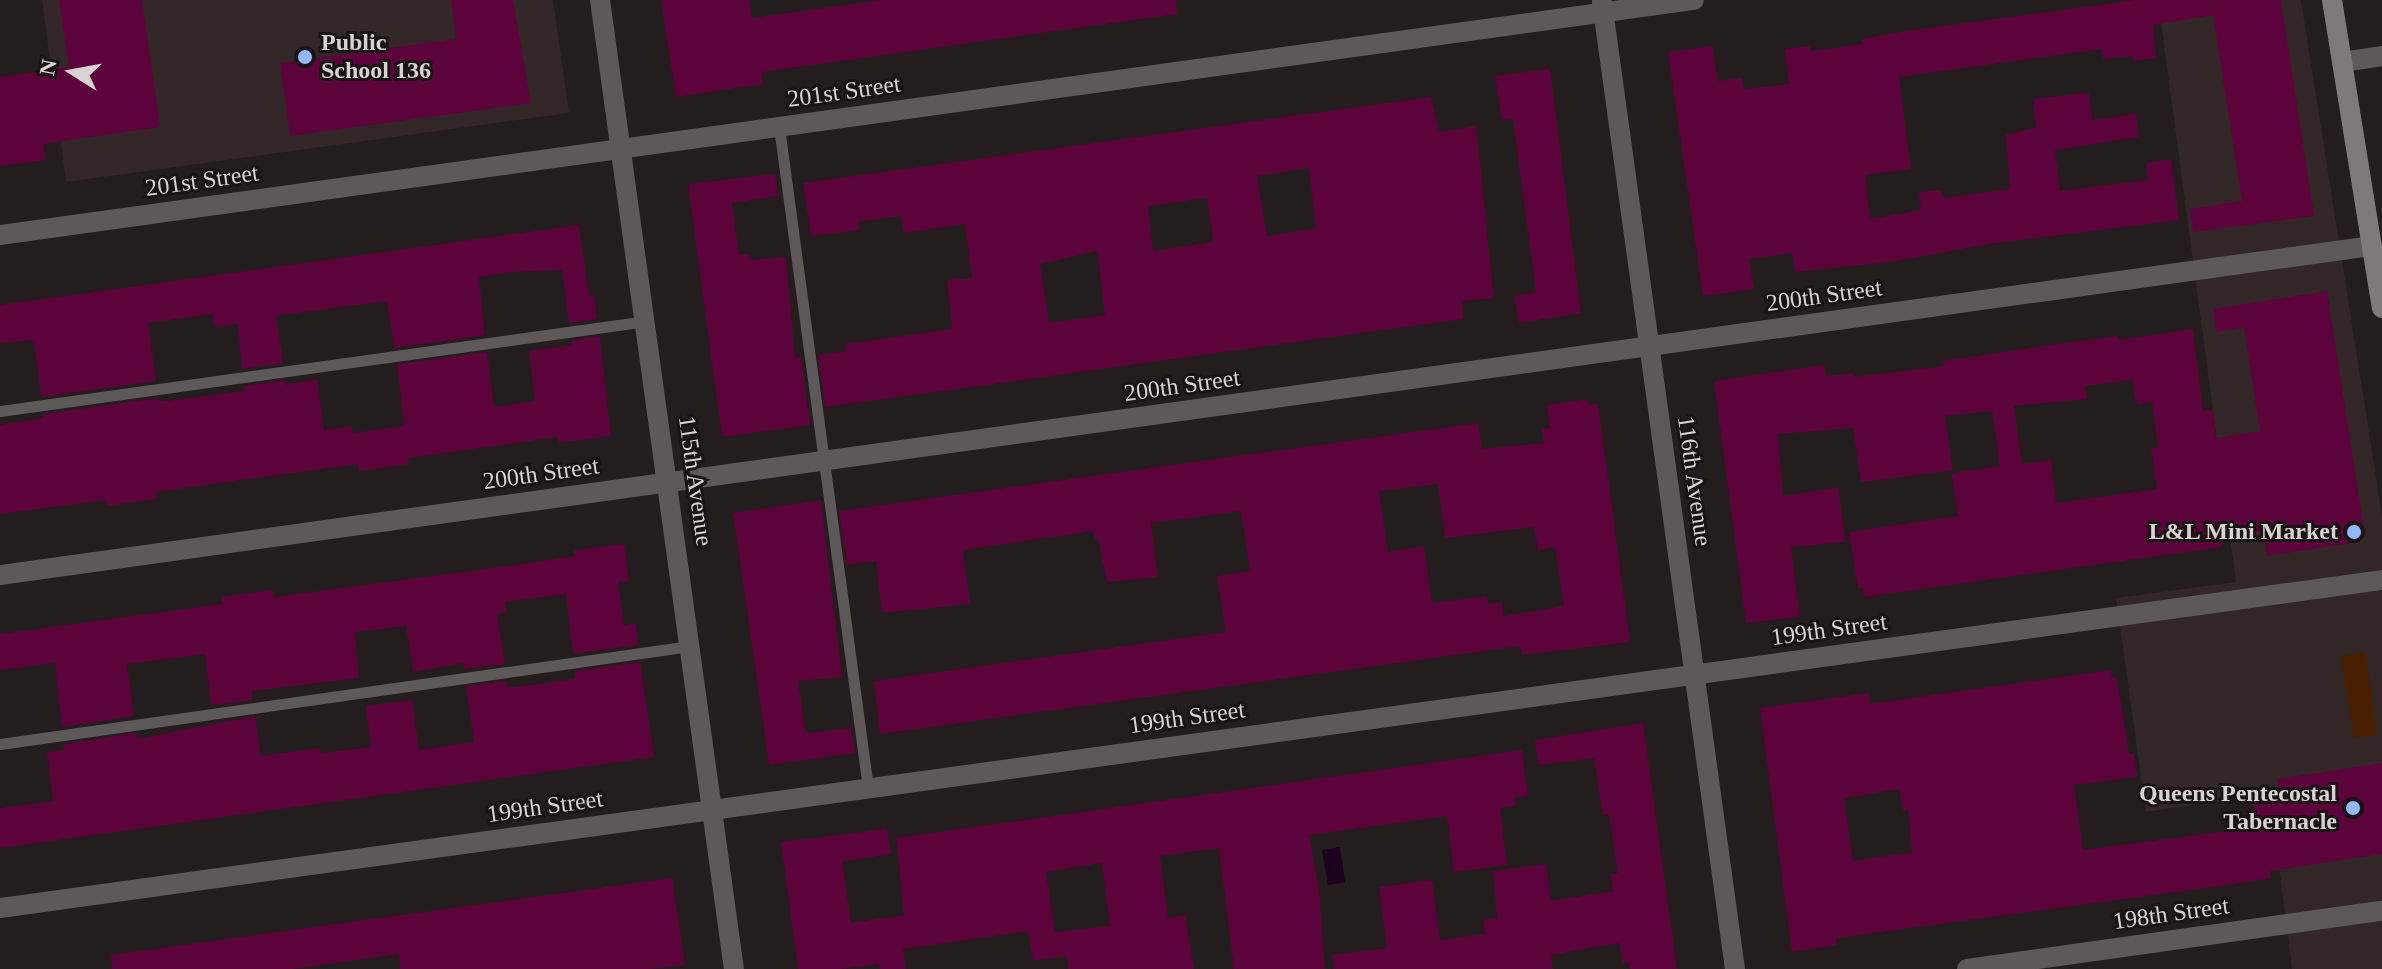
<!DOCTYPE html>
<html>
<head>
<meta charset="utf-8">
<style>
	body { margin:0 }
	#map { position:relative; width:2382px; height:969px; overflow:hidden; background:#231d1d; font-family:"Times New Roman",serif }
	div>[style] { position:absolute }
	.built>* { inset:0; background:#322627 }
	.green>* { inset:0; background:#482000 }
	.water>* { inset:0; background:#1f001f }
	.building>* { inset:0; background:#5d033b }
	.lane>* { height:11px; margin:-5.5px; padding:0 5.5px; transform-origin:5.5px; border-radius:5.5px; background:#5c5958 }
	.street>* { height:20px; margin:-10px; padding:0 10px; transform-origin:10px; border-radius:10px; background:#5c5958 }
	.secondary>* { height:20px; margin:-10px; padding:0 10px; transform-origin:10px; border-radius:10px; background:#7f7a78 }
	.dots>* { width:22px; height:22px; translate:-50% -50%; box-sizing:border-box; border:4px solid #1a1414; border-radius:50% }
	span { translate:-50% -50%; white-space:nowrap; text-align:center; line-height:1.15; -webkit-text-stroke:6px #1a1414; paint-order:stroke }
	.poi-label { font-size:24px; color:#d7d3d3; font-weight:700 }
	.left { translate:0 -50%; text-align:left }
	.right { translate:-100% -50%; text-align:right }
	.street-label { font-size:24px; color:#d7d3d3 }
	.north { position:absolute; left:32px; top:32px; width:80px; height:80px; -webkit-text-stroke:6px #1a1414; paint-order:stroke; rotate:281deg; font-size:22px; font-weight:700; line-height:32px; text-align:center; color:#d7d3d3 }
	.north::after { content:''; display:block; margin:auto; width:28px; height:36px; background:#d7d3d3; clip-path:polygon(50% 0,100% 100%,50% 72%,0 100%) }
</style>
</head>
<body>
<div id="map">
	<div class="built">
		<i style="clip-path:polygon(42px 0,553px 0,569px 113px,66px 182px)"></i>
		<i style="clip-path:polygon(2158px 0,2301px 0,2382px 515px,2382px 969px,2292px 969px,2269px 786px,2245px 789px,2246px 797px,2146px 812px,2116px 598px,2236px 582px)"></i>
	</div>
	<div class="green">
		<i style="clip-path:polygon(2365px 652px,2377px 734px,2354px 738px,2341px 656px)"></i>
	</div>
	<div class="water">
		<i style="clip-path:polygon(1340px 847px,1345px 882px,1328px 885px,1322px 850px)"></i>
	</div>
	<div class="building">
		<i style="clip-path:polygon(59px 0,142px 0,160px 127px,43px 144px,46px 160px,0 166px,0 77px,69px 67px)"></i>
		<i style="clip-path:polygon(451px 0,513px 0,531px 103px,290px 136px,280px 63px,456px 39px)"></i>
		<i style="clip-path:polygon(661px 0,749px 0,752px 18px,881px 0,1176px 0,1177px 14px,762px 72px,763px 84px,676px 97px)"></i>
		<i style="clip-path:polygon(2135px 0,2281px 0,2314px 216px,2193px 232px,2190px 209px,2242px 201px,2213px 15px,2153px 25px,2156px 58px,2133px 61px,2132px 56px,2103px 59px,2101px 49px,1899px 77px,1911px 169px,1865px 175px,1870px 219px,1921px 210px,1919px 192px,1941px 190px,1944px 198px,2010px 189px,2006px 134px,2036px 128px,2033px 99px,2089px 93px,2092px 120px,2136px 114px,2139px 137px,2055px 150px,2060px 191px,2148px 180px,2146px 163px,2171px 159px,2179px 220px,1989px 244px,1891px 262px,1795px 272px,1792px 253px,1749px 259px,1754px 289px,1703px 296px,1668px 52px,1712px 46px,1718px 81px,1742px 78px,1744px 89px,1789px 84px,1785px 49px,1810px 46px,1811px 51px,1863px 44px,1862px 39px,1906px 31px)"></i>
		<i style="clip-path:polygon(1550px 69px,1581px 313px,1519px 323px,1514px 296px,1536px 292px,1513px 119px,1502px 120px,1495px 76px)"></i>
		<i style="clip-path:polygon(evenodd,1431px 97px,1439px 132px,1476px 126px,1494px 298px,1462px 301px,1463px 319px,825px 407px,818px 355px,846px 351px,845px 344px,952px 329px,947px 280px,972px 278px,965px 224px,904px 233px,901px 216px,858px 222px,859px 230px,811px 236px,803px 183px,1431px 97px,1309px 168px,1316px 228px,1267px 236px,1257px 176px,1309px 168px,1431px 97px,1207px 198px,1213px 242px,1153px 251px,1148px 206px,1207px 198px,1431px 97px,1097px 251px,1105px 315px,1049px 323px,1040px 264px,1097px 251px)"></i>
		<i style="clip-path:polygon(775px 174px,778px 196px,732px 203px,739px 255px,749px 254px,750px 260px,786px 257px,795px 358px,801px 357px,810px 425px,722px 437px,688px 184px)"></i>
		<i style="clip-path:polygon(579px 225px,589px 296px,594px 295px,597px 319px,569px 323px,562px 270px,510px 272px,479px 277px,485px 335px,394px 348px,387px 301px,333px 308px,276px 316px,283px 363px,242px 369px,238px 324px,214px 327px,212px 314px,148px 323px,156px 381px,41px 397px,34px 340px,0 343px,0 305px)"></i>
		<i style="clip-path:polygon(evenodd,2327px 291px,2365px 536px,2357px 537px,2358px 542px,2267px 556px,2263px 531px,2221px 538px,2222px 547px,1864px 597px,1863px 588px,1858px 589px,1849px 532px,1958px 516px,1951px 473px,2000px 466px,1992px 411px,1945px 416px,1953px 470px,1880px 480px,1861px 482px,1853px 428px,1778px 434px,1783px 496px,1838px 487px,1846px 542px,1791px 547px,1800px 617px,1746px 623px,1714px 381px,1824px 365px,1826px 376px,1854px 373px,1854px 377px,1944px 366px,1943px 361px,2057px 344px,2118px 336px,2119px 340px,2193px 329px,2203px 411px,2213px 410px,2216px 438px,2260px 431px,2244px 328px,2216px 332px,2213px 309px,2327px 291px,2132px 380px,2137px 405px,2152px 402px,2158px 447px,2151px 448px,2157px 489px,2056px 503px,2051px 460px,2022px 464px,2014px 406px,2087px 399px,2085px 386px,2132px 380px)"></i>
		<i style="clip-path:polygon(600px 336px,611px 436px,559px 443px,558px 437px,408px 458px,409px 464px,359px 471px,358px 464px,233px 481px,156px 492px,157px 499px,107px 506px,106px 500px,0 514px,0 425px,43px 418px,43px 414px,158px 398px,158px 401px,167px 401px,244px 391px,243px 386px,285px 380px,286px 385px,317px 379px,324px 430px,352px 426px,353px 433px,404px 426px,397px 364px,487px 352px,494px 407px,535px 401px,529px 351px,571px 345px,572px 340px)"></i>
		<i style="clip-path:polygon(evenodd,1588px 399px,1589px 405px,1598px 404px,1630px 642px,1522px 655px,1520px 646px,880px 734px,874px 681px,1226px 632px,1217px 576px,1250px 571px,1241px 511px,1151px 523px,1158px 577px,1107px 582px,1098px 539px,1095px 539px,1093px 531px,963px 550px,970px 604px,882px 613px,876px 561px,847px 565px,839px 511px,1478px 423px,1482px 449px,1544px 443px,1542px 429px,1550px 428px,1547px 405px,1588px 399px,1438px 484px,1445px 538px,1534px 527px,1538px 550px,1555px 547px,1564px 606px,1504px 616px,1502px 602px,1488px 604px,1487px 596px,1432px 603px,1424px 546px,1388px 552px,1379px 491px,1438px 484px)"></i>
		<i style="clip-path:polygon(821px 500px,842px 677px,798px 681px,806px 733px,851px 728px,855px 753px,769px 765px,733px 513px)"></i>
		<i style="clip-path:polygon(624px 544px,629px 581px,618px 582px,624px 625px,636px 623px,638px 645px,573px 654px,566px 594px,505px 602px,506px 612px,497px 614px,505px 664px,464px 669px,463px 663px,413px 672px,406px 626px,355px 632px,359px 678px,252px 691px,253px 700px,211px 705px,205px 654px,127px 664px,134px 716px,62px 727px,55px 663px,0 670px,0 634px,222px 604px,221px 597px,273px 590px,274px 597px,524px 564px,575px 556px,574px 550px)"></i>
		<i style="clip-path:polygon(640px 662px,654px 757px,0 848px,0 808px,53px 801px,47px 752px,64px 750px,63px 744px,136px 733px,137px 739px,255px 716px,261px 756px,320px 748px,320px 753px,371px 747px,366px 706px,412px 700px,419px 750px,474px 742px,466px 686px,507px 681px,508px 687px,515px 687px,568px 680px,575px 678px,574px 671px)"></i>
		<i style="clip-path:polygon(evenodd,2111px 670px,2112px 678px,2117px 678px,2129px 754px,2134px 754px,2137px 777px,2074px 785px,2083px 850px,2257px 827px,2252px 797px,2279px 792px,2277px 779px,2382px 763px,2382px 854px,2270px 871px,2271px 878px,2234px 884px,1836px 938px,1837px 945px,1792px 952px,1760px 708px,1869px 693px,1870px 704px,2111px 670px,1899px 789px,1903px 811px,1908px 810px,1912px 852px,1853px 861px,1844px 798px,1899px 789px)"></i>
		<i style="clip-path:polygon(1643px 723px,1677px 969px,1630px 969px,1629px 963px,1623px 964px,1619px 943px,1551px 955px,1553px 969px,1333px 969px,1332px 955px,1387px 948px,1379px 887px,1432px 880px,1440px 940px,1485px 934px,1483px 920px,1497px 918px,1493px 871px,1546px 864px,1551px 901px,1613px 891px,1610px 874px,1618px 873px,1609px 814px,1603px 815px,1594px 758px,1538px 765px,1535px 740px)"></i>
		<i style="clip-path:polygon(evenodd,1522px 750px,1528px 796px,1514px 798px,1516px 806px,1500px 808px,1507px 865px,1454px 872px,1447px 816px,1309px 835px,1319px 889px,1325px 969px,1234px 969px,1219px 848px,1160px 856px,1168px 918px,1185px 915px,1194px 969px,1068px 969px,1067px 956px,1033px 961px,1028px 931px,903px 949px,906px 969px,880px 969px,879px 964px,841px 969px,798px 969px,781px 842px,887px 829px,891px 854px,842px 862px,851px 923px,904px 915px,896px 838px,1522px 750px,1102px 863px,1110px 926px,1055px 932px,1046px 872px,1102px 863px)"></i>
		<i style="clip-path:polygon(672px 878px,685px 965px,650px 969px,400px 969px,399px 954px,292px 969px,112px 969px,111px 955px)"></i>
	</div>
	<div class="lane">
		<i style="left:779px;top:127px;width:667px;rotate:82.33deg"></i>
		<i style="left:0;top:411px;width:653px;rotate:-7.92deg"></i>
		<i style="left:0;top:744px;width:697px;rotate:-8.08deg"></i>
	</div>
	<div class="street">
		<i style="left:600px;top:0;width:978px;rotate:82.13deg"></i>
		<i style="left:1602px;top:2px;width:976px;rotate:82.17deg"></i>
		<i style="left:2342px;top:62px;width:40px;rotate:-8.5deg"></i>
		<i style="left:0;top:235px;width:1710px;rotate:-7.9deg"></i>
		<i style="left:0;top:575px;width:2395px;rotate:-7.9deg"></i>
		<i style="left:0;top:908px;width:2404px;rotate:-7.84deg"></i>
		<i style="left:1967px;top:969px;width:419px;rotate:-8deg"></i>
	</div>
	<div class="secondary">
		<i style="left:2332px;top:0;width:312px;rotate:80.8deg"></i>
	</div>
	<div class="dots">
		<i style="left:305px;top:57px;background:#94b7fd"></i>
		<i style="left:2354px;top:532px;background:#94b7fd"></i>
		<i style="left:2353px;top:808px;background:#94b7fd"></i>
	</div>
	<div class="poi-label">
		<span class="left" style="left:321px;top:57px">Public<br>School 136</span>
		<span class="right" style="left:2338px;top:532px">L&amp;L Mini Market</span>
		<span class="right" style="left:2337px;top:808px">Queens Pentecostal<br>Tabernacle</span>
	</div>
	<div class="street-label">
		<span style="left:844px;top:92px;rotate:-8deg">201st Street</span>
		<span style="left:202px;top:181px;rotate:-8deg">201st Street</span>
		<span style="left:1824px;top:296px;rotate:-8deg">200th Street</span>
		<span style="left:1182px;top:386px;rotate:-8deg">200th Street</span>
		<span style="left:541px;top:474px;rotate:-8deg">200th Street</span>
		<span style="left:695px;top:481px;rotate:82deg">115th Avenue</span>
		<span style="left:1694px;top:481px;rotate:82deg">116th Avenue</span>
		<span style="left:1829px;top:630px;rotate:-8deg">199th Street</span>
		<span style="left:1187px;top:718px;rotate:-8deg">199th Street</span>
		<span style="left:545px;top:807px;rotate:-8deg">199th Street</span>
		<span style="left:2171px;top:914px;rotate:-8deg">198th Street</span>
	</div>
	<div class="north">N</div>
</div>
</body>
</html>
